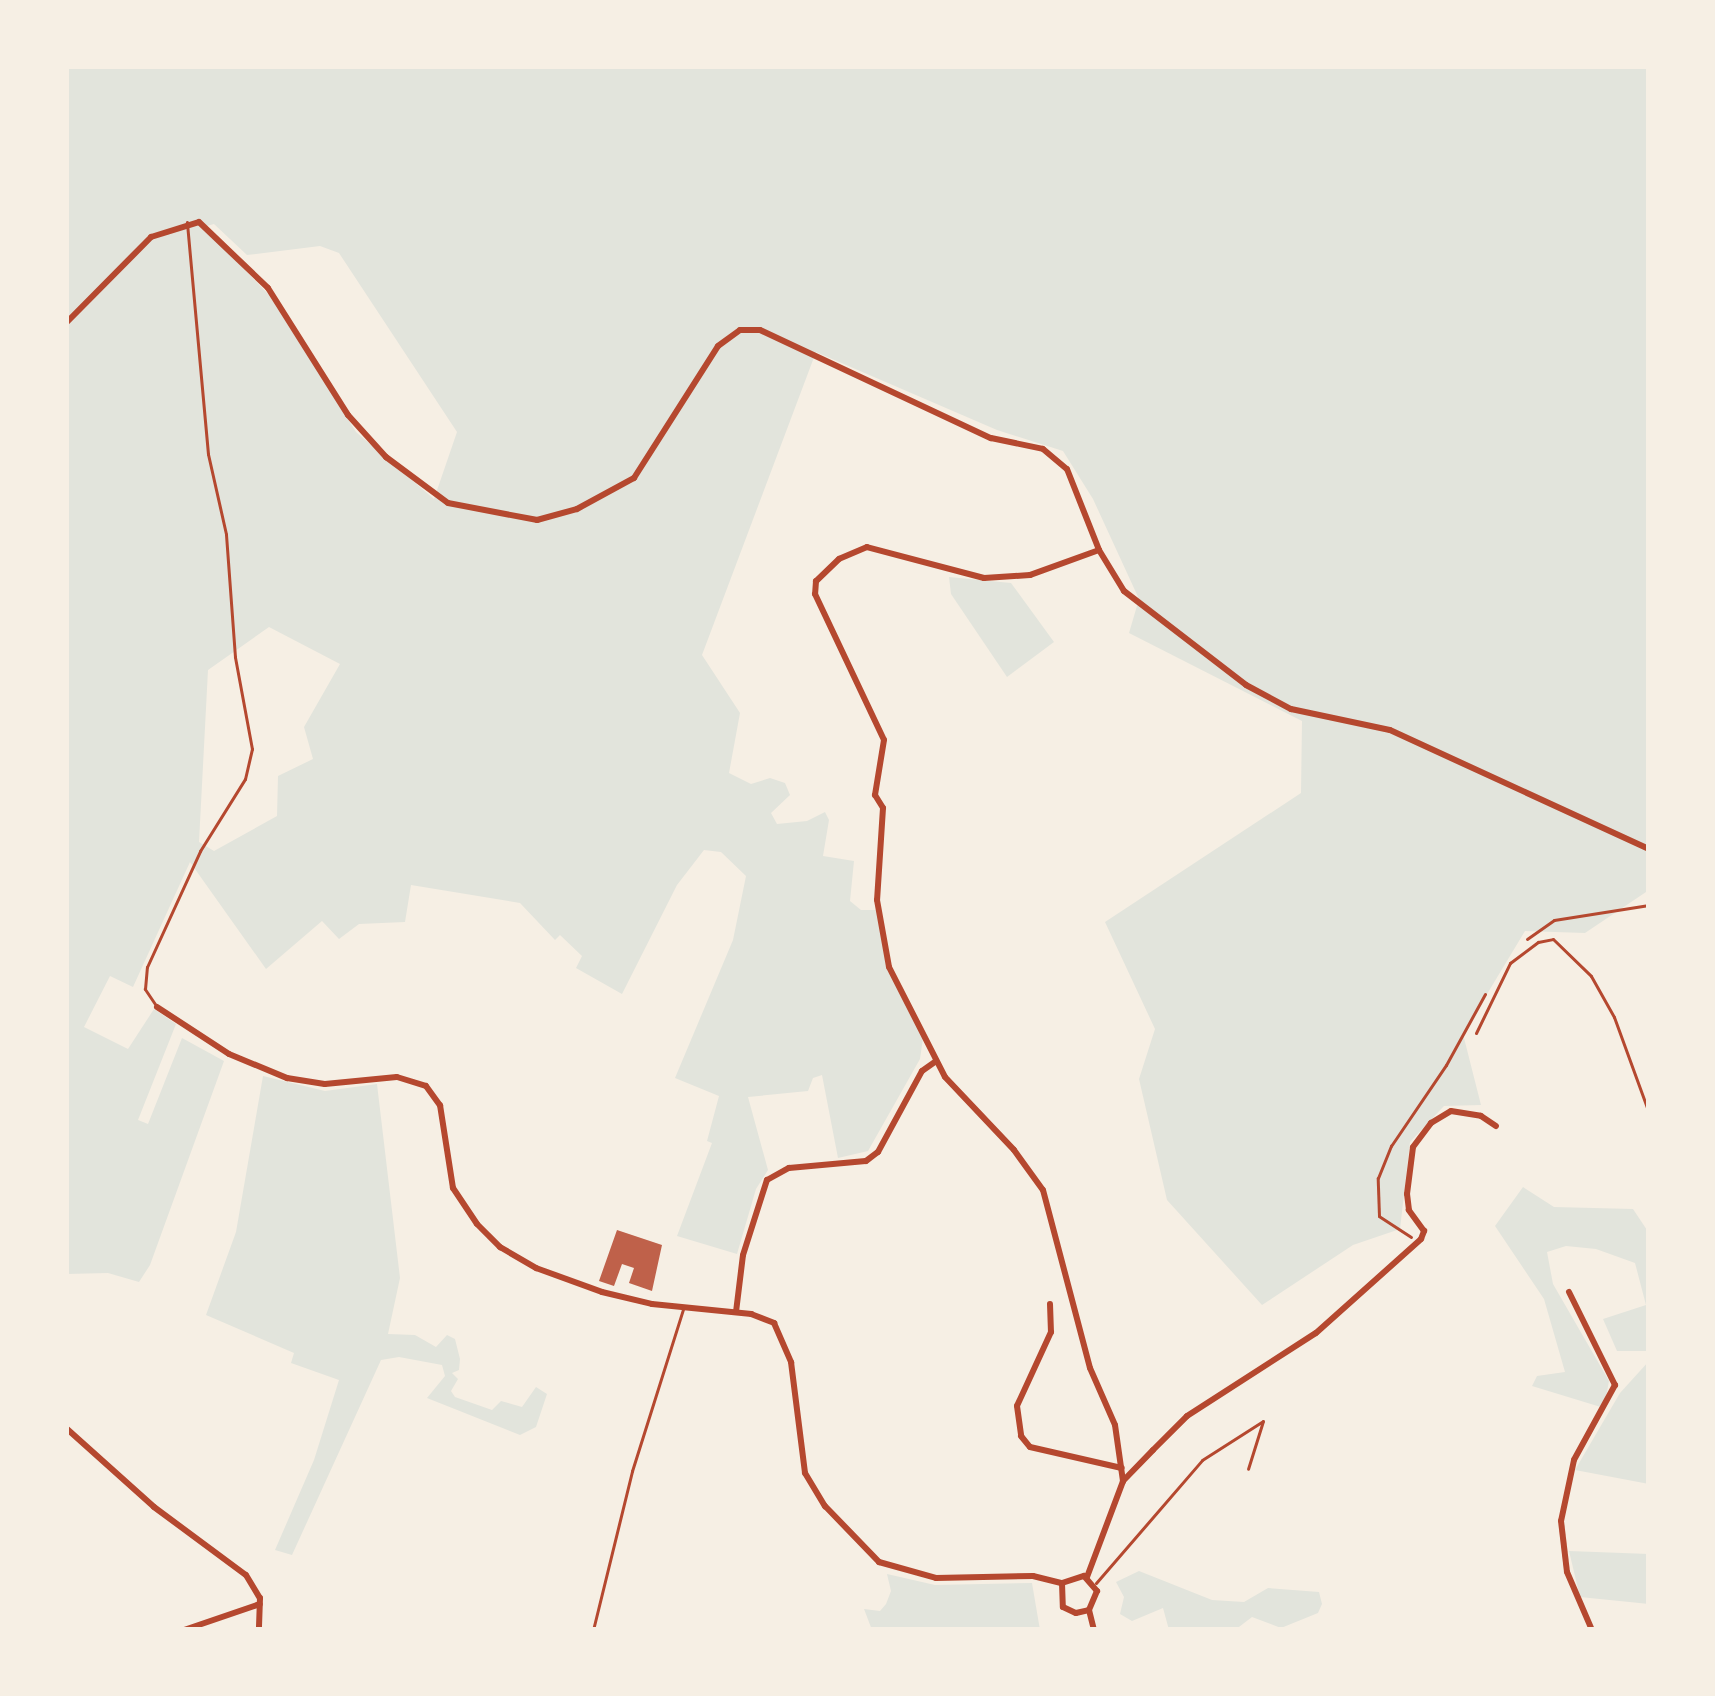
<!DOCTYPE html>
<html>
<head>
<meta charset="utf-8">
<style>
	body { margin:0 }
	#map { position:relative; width:1715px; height:1696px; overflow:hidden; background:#f6efe4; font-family:Cabin,sans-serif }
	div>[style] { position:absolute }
	.green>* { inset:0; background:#e2e4dc }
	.building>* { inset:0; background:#bf614a }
	.path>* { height:3px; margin:-1.5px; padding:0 1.5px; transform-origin:1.5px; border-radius:1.5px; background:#b5482f }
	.service>* { height:3px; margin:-1.5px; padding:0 1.5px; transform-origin:1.5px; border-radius:1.5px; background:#b5482f }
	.minor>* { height:6px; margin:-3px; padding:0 3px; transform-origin:3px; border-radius:3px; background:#b5482f }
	span { translate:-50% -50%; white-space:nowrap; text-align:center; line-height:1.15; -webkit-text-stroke:12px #f6efe4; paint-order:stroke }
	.frame { position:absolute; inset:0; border:69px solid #f6efe4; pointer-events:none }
</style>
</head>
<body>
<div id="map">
	<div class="green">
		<i style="clip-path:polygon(evenodd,66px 66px,1649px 66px,1649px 890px,1585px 933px,1525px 931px,1463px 1034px,1481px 1105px,1444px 1106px,1410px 1142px,1400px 1229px,1353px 1245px,1262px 1305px,1167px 1200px,1139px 1079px,1155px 1029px,1105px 922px,1301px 793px,1302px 721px,1129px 633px,1139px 599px,1093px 499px,1063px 451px,997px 430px,816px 352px,702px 655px,740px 713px,729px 773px,751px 784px,770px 778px,785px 783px,790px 795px,771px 813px,777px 824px,807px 821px,825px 812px,829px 820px,823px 856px,854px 861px,850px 901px,861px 910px,878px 910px,884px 952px,923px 1038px,920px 1059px,868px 1151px,838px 1158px,822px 1075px,813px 1078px,808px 1091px,748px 1097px,768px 1170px,756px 1189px,737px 1254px,677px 1236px,712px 1143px,707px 1141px,719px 1096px,675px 1078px,733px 940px,746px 876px,721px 852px,704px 850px,677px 885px,622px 994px,576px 968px,582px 956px,560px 935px,555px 940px,520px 903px,411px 885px,405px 922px,359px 924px,339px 939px,322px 921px,266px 969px,190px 862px,133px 987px,110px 976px,84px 1027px,128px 1049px,154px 1009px,176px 1024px,138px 1120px,148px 1124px,182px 1038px,224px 1061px,150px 1265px,139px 1282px,108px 1273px,66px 1274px,66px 66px,214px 224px,247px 255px,320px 246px,339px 253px,457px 432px,434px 499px,356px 432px,269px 295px,203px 227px,214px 224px,66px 66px,269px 627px,340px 664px,304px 727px,313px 759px,278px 776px,277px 816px,214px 851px,199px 842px,208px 670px,269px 627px)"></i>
		<i style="clip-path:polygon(949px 577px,1011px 583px,1054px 642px,1007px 677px,951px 594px)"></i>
		<i style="clip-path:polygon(263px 1076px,325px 1091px,377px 1084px,400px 1278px,388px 1334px,415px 1335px,436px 1347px,447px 1335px,455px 1339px,460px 1359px,459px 1370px,452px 1373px,458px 1379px,451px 1391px,455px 1397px,492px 1410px,501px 1401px,522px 1407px,536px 1387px,547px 1394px,536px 1427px,520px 1435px,427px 1398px,445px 1376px,442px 1365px,399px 1357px,381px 1360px,292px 1555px,275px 1550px,314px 1460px,339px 1380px,291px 1363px,294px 1353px,206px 1315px,236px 1232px)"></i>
		<i style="clip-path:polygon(1523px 1187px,1554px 1207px,1633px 1209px,1649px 1233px,1649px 1351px,1617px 1351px,1603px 1319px,1646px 1305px,1635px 1263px,1596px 1249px,1566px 1246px,1547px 1252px,1553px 1284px,1609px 1381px,1604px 1408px,1532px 1386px,1537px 1376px,1565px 1372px,1544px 1299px,1495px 1226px)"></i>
		<i style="clip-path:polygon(1649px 1361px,1649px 1484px,1575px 1470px,1620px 1393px)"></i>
		<i style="clip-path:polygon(1569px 1551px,1649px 1554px,1649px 1604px,1580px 1597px)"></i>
		<i style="clip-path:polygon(1139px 1571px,1212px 1600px,1244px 1602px,1268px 1588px,1319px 1592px,1322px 1604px,1318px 1613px,1281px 1628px,1252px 1617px,1235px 1630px,1169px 1630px,1163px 1608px,1132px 1621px,1120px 1614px,1124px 1597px,1116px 1582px)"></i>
		<i style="clip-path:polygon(887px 1574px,935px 1585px,1032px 1583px,1040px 1630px,872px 1630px,864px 1609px,880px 1611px,886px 1604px,891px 1591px)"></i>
	</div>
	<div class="building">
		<i style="clip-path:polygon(617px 1230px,662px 1245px,652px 1291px,629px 1283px,634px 1268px,622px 1264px,614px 1286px,599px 1281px)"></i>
	</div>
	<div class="path">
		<i style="left:1527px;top:939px;width:33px;rotate:-35deg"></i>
		<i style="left:1554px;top:920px;width:96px;rotate:-9deg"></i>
		<i style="left:1411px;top:1237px;width:38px;rotate:-147deg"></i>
		<i style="left:1379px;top:1216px;width:38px;rotate:-92deg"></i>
		<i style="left:1378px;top:1178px;width:35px;rotate:-68deg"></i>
		<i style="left:1391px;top:1146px;width:98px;rotate:-55.8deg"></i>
		<i style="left:1446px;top:1065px;width:81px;rotate:-61.2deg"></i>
	</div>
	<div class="service">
		<i style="left:157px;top:1007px;width:22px;rotate:-124deg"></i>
		<i style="left:145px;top:989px;width:22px;rotate:-85deg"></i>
		<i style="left:147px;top:967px;width:128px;rotate:-65.4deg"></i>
		<i style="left:200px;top:851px;width:85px;rotate:-58deg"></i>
		<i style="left:245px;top:779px;width:31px;rotate:-77deg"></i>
		<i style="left:252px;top:749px;width:94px;rotate:-100.5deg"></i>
		<i style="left:235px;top:657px;width:123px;rotate:-94.2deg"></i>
		<i style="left:226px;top:534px;width:82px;rotate:-102.7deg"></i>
		<i style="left:208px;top:454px;width:233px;rotate:-95.2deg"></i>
		<i style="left:1476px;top:1033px;width:78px;rotate:-64.1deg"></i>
		<i style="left:1510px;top:963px;width:35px;rotate:-37deg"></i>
		<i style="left:1538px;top:942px;width:15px;rotate:-11deg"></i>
		<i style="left:1553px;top:939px;width:53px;rotate:44.2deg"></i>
		<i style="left:1591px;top:976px;width:47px;rotate:60.7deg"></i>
		<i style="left:1614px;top:1017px;width:102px;rotate:70deg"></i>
		<i style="left:1096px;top:1583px;width:162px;rotate:-49.2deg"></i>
		<i style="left:1202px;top:1460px;width:72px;rotate:-32.6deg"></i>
		<i style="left:1263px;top:1421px;width:50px;rotate:107.4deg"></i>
		<i style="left:593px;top:1630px;width:164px;rotate:-76.2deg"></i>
		<i style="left:632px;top:1471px;width:170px;rotate:-72.5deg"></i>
	</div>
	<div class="minor">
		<i style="left:66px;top:323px;width:121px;rotate:-45.3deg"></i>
		<i style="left:151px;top:237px;width:50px;rotate:-17.4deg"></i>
		<i style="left:199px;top:222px;width:95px;rotate:43.7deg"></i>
		<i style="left:268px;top:288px;width:150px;rotate:57.8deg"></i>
		<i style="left:348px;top:415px;width:57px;rotate:47.9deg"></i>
		<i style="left:386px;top:457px;width:77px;rotate:36.6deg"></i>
		<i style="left:448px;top:503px;width:91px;rotate:10.8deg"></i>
		<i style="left:537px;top:520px;width:41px;rotate:-15.4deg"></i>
		<i style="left:577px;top:509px;width:65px;rotate:-28.5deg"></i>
		<i style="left:634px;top:478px;width:156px;rotate:-57.5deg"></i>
		<i style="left:718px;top:346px;width:27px;rotate:-36deg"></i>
		<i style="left:740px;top:330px;width:20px"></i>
		<i style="left:760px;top:330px;width:255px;rotate:25.1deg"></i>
		<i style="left:991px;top:438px;width:53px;rotate:11.9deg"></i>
		<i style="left:1043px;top:449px;width:31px;rotate:40deg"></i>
		<i style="left:1067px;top:469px;width:87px;rotate:68.4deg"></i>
		<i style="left:1099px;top:550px;width:48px;rotate:58.6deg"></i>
		<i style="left:1124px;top:591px;width:154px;rotate:37.6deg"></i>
		<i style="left:1246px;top:685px;width:51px;rotate:28.1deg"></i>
		<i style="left:1291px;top:709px;width:101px;rotate:12deg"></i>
		<i style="left:1390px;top:730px;width:285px;rotate:24.7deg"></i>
		<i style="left:1099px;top:550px;width:73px;rotate:160.1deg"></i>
		<i style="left:1030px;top:575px;width:46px;rotate:176.3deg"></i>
		<i style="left:984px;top:578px;width:121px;rotate:-165.2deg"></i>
		<i style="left:867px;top:547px;width:30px;rotate:157deg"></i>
		<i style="left:839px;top:559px;width:32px;rotate:136deg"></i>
		<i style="left:816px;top:581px;width:13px;rotate:94deg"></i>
		<i style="left:815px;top:594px;width:161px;rotate:64.7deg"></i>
		<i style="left:884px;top:740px;width:56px;rotate:99.3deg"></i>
		<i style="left:875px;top:795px;width:15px;rotate:58deg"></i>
		<i style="left:883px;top:808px;width:92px;rotate:93.7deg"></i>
		<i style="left:877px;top:900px;width:68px;rotate:79.8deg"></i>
		<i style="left:889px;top:967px;width:123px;rotate:63deg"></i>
		<i style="left:945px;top:1077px;width:100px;rotate:46.6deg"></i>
		<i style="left:1014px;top:1150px;width:49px;rotate:54.1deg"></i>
		<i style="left:1043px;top:1190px;width:184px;rotate:75.2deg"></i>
		<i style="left:1090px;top:1368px;width:62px;rotate:66.3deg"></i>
		<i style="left:1115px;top:1425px;width:57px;rotate:81.9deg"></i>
		<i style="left:157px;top:1007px;width:86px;rotate:33.1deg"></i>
		<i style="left:229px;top:1054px;width:63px;rotate:22.5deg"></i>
		<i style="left:287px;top:1078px;width:38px;rotate:9deg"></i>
		<i style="left:325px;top:1084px;width:72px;rotate:-5.6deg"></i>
		<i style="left:397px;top:1077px;width:30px;rotate:17deg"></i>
		<i style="left:426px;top:1086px;width:24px;rotate:54deg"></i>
		<i style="left:440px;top:1105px;width:84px;rotate:81.1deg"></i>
		<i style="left:453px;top:1188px;width:43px;rotate:56.3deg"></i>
		<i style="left:477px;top:1224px;width:33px;rotate:45deg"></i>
		<i style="left:500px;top:1247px;width:42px;rotate:30.3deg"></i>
		<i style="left:536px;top:1268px;width:70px;rotate:20deg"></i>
		<i style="left:602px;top:1292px;width:51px;rotate:13.5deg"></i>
		<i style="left:652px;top:1304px;width:100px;rotate:5.8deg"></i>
		<i style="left:751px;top:1314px;width:25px;rotate:21deg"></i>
		<i style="left:774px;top:1323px;width:43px;rotate:66.4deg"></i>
		<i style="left:791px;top:1362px;width:112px;rotate:82.8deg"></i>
		<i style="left:805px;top:1473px;width:39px;rotate:59deg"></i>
		<i style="left:825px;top:1506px;width:78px;rotate:46deg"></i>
		<i style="left:879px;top:1562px;width:59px;rotate:15.7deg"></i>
		<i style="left:936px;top:1578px;width:97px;rotate:-1.2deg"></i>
		<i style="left:1033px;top:1576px;width:30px;rotate:14deg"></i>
		<i style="left:1062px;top:1583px;width:23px;rotate:-18deg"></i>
		<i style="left:1084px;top:1576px;width:20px;rotate:49deg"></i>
		<i style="left:1097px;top:1591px;width:21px;rotate:113deg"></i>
		<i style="left:1569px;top:1292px;width:104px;rotate:63.7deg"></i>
		<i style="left:1615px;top:1385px;width:85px;rotate:118.7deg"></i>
		<i style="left:1574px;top:1460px;width:62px;rotate:102deg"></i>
		<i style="left:1561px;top:1521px;width:51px;rotate:83.3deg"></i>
		<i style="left:1567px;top:1572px;width:63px;rotate:66.7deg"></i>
		<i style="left:1050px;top:1304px;width:28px;rotate:88deg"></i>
		<i style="left:1051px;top:1332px;width:81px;rotate:114.7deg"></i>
		<i style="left:1017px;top:1406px;width:30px;rotate:82deg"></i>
		<i style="left:1021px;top:1436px;width:14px;rotate:51deg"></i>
		<i style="left:1030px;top:1447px;width:94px;rotate:12.9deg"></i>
		<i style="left:736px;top:1312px;width:57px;rotate:-83deg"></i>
		<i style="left:743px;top:1255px;width:79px;rotate:-72.3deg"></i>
		<i style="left:767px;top:1180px;width:25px;rotate:-29deg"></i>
		<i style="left:789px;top:1168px;width:77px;rotate:-5.2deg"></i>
		<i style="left:866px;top:1161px;width:15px;rotate:-37deg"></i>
		<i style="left:878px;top:1152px;width:92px;rotate:-61.5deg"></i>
		<i style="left:922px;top:1071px;width:16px;rotate:-35deg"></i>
		<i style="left:66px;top:1428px;width:118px;rotate:41.9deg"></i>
		<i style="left:154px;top:1507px;width:114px;rotate:36.5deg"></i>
		<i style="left:246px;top:1575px;width:27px;rotate:59deg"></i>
		<i style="left:260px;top:1598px;width:32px;rotate:92deg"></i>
		<i style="left:1087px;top:1577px;width:103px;rotate:-69.4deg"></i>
		<i style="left:1123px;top:1481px;width:43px;rotate:-45.9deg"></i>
		<i style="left:1153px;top:1450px;width:48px;rotate:-45deg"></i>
		<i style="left:1187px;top:1416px;width:153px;rotate:-32.8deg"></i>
		<i style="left:1316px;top:1333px;width:141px;rotate:-41.8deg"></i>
		<i style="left:1421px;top:1239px;width:9px;rotate:-69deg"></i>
		<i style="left:1424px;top:1231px;width:26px;rotate:-126deg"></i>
		<i style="left:1409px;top:1210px;width:16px;rotate:-97deg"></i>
		<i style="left:1407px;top:1194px;width:47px;rotate:-82.7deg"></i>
		<i style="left:1413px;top:1147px;width:30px;rotate:-53deg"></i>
		<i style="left:1431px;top:1123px;width:23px;rotate:-31deg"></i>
		<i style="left:1451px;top:1111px;width:30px;rotate:9deg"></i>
		<i style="left:1481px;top:1116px;width:18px;rotate:34deg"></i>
		<i style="left:1062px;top:1583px;width:24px;rotate:88deg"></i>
		<i style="left:1063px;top:1607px;width:14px;rotate:25deg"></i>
		<i style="left:1076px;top:1613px;width:13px;rotate:-13deg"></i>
		<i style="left:1089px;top:1610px;width:21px;rotate:76deg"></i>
		<i style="left:184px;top:1630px;width:80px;rotate:-18.9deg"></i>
	</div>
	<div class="frame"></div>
</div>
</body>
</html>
